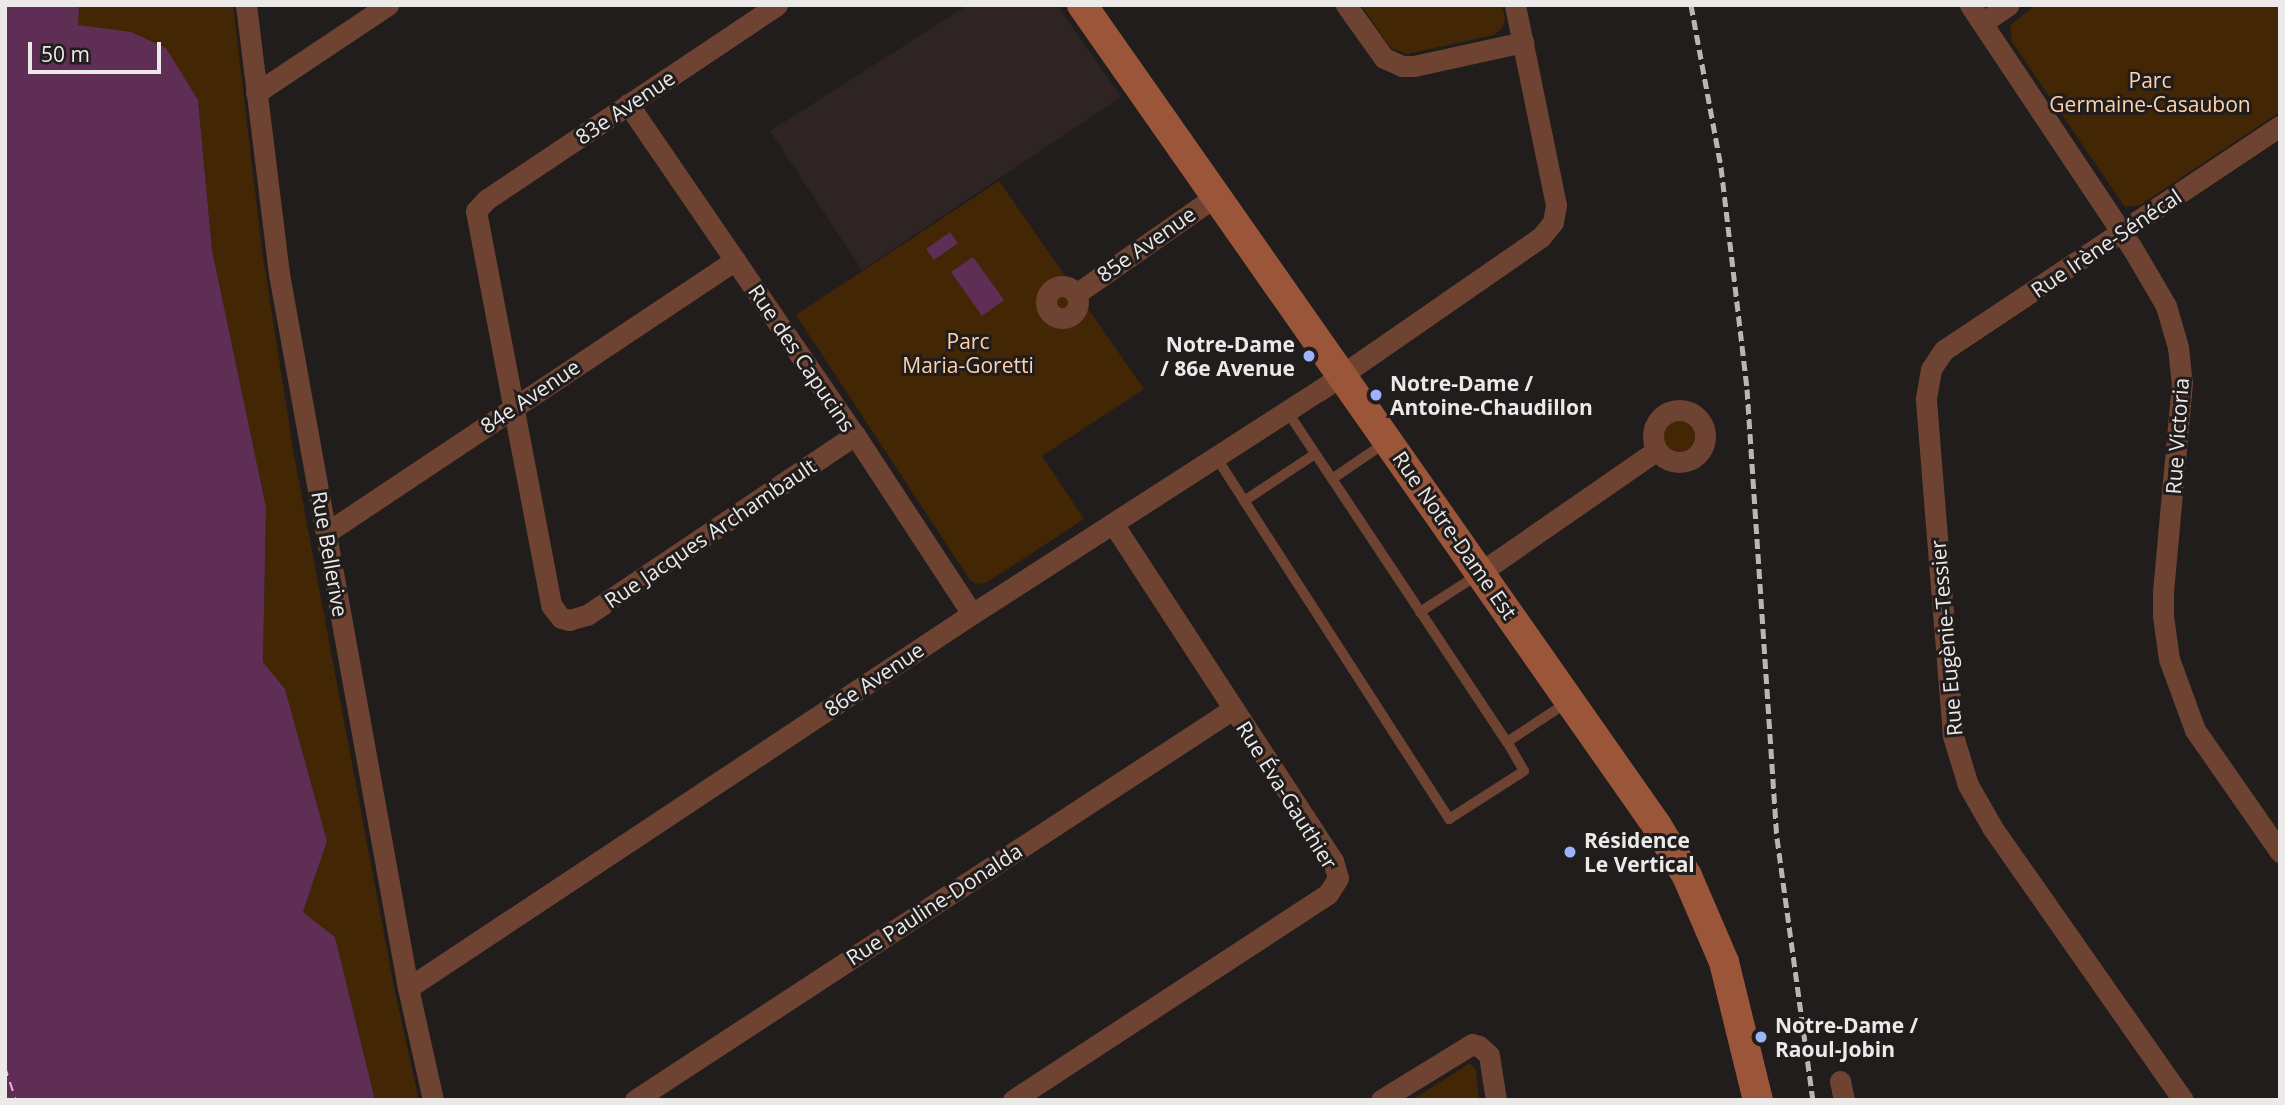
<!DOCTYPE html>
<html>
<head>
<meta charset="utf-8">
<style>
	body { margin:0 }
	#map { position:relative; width:2285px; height:1105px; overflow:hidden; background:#211d1d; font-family:"Open Sans",sans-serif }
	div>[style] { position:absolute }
	.built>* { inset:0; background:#2e2424 }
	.green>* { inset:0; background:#432604 }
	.round { border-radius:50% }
	.water>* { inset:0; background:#5f2e54 }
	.ferry>* { height:2px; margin-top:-1px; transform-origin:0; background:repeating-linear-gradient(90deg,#fcace7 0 9px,transparent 0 16px) }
	.service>* { height:10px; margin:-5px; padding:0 5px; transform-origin:5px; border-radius:5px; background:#6f4331 }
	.minor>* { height:21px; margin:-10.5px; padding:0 10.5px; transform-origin:10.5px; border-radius:10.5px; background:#6f4331 }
	.minor>.ring { margin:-10.5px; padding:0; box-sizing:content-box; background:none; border:21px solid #6f4331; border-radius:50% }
	.secondary>* { height:30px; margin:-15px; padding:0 15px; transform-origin:15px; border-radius:15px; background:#9b5639 }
	.rail>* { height:5px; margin-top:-2.5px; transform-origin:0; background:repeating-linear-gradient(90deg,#b9b6b6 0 10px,transparent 0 15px) }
	.dots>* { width:19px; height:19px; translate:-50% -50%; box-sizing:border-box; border:4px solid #211d1d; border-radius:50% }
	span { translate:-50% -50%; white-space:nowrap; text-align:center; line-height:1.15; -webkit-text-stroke:6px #211d1d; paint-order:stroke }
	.park-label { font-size:21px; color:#fed3ab }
	.street-label { font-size:21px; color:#ece9e9 }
	.poi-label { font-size:21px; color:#ece9e9; font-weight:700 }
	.right { translate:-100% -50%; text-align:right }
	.left { translate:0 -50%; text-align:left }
	.frame { position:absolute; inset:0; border:7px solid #ece9e9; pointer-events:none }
	.scale { position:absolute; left:28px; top:42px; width:133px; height:32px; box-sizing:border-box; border:4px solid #ece9e9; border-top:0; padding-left:9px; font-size:21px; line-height:24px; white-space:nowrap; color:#ece9e9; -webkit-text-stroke:5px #211d1d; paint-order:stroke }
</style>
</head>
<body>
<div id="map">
	<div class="built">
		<i style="clip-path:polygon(968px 5px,1057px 5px,1121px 97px,862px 270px,770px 131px)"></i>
	</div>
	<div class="green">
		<i style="clip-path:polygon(79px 5px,233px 5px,262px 250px,294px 455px,395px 992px,419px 1100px,375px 1100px,335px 937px,303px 912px,327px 841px,285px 689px,263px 662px,266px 507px,212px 250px,198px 100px,77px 25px)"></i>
		<i style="clip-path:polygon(1361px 5px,1502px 5px,1505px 18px,1503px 27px,1494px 35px,1407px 54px,1393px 49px,1388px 44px)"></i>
		<i style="clip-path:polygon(2036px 5px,2280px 5px,2280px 112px,2140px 205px,2125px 207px,2012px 42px,2010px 25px)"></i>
		<i style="clip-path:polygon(999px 181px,1144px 389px,1042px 456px,1084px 519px,986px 583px,976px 584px,970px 580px,796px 315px)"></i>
		<i class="round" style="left:1661px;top:419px;width:34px;height:34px"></i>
		<i style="clip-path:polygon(1470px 1063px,1476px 1070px,1479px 1100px,1412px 1100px)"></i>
	</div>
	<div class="water">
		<i style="clip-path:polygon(5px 5px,79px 5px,78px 25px,131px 32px,166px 48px,198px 100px,212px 250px,266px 507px,263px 662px,285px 689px,327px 841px,303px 912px,335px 937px,375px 1100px,5px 1100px)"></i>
		<i style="clip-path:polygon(950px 232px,958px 243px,934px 260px,926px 249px)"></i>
		<i style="clip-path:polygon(973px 257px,1004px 300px,982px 316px,951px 272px)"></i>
	</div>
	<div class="ferry">
		<i style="left:5px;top:1067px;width:35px;rotate:72deg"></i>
	</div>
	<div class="service">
		<i style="left:1287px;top:411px;width:397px;rotate:56.4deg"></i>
		<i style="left:1507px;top:742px;width:73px;rotate:-33.3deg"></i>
		<i style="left:1216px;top:457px;width:431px;rotate:57.2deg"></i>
		<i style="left:1449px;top:819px;width:89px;rotate:-32.6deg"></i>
		<i style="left:1524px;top:771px;width:34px;rotate:-120deg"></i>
		<i style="left:1332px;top:479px;width:65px;rotate:-34.4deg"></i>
		<i style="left:1244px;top:501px;width:85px;rotate:-33.5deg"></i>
		<i style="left:1420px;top:612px;width:70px;rotate:-32.8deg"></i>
	</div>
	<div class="minor">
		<i style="left:246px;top:5px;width:271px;rotate:83deg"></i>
		<i style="left:279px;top:274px;width:726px;rotate:79.76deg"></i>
		<i style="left:408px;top:988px;width:115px;rotate:77.4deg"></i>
		<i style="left:777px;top:5px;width:349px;rotate:146.2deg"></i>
		<i style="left:487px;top:199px;width:16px;rotate:133deg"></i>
		<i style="left:476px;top:211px;width:401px;rotate:79.2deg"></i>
		<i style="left:551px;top:605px;width:16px;rotate:52deg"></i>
		<i style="left:561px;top:618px;width:8px;rotate:14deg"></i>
		<i style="left:569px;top:620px;width:19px;rotate:-16deg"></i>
		<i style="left:587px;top:615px;width:323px;rotate:-33.9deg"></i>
		<i style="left:1346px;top:5px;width:65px;rotate:54.4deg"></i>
		<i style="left:1384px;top:58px;width:20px;rotate:24deg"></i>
		<i style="left:1402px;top:66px;width:12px"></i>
		<i style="left:1414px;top:66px;width:112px;rotate:-12.4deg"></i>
		<i style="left:1970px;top:5px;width:290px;rotate:56.3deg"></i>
		<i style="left:2131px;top:246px;width:69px;rotate:59.7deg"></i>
		<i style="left:2166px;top:306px;width:43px;rotate:73.7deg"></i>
		<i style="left:2178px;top:347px;width:36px;rotate:84deg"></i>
		<i style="left:2182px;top:383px;width:209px;rotate:95.2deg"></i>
		<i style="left:2163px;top:591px;width:25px;rotate:90deg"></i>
		<i style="left:2163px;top:616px;width:43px;rotate:82.1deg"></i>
		<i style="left:2169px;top:659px;width:76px;rotate:69.9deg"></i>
		<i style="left:2195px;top:730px;width:149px;rotate:55.1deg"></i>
		<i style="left:1982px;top:23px;width:32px;rotate:-34deg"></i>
		<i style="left:256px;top:93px;width:159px;rotate:-33.7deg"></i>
		<i style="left:628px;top:104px;width:401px;rotate:55.6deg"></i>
		<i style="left:855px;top:435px;width:214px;rotate:56.8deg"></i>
		<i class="ring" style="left:1046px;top:286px;width:11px;height:11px"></i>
		<i style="left:1076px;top:294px;width:171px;rotate:-35deg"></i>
		<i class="ring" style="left:1653px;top:410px;width:31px;height:31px"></i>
		<i style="left:326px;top:533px;width:492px;rotate:-33.7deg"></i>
		<i style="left:1481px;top:572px;width:214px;rotate:-34.7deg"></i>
		<i style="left:408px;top:988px;width:677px;rotate:-33.55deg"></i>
		<i style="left:972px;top:614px;width:414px;rotate:-32.8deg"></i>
		<i style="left:1320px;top:390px;width:269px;rotate:-34.7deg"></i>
		<i style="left:1541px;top:237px;width:19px;rotate:-51deg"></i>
		<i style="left:1553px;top:222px;width:17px;rotate:-80deg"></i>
		<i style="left:1556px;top:205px;width:204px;rotate:-101.6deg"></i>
		<i style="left:1840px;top:1081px;width:19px;rotate:78deg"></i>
		<i style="left:635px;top:1100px;width:714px;rotate:-33.18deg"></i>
		<i style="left:1013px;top:1100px;width:376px;rotate:-33.2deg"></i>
		<i style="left:1328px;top:894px;width:19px;rotate:-58deg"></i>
		<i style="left:1338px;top:878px;width:18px;rotate:-106deg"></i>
		<i style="left:1333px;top:861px;width:403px;rotate:-123.1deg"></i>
		<i style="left:1381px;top:1100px;width:107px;rotate:-31.6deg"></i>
		<i style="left:1472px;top:1044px;width:7px;rotate:16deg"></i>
		<i style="left:1479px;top:1046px;width:13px;rotate:42deg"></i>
		<i style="left:1489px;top:1055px;width:46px;rotate:81.2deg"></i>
		<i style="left:2183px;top:1100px;width:333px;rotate:-125deg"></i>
		<i style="left:1992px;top:827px;width:48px;rotate:-119.7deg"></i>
		<i style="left:1968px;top:785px;width:51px;rotate:-107deg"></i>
		<i style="left:1953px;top:736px;width:339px;rotate:-94.6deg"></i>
		<i style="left:1926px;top:398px;width:29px;rotate:-80deg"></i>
		<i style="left:1931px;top:369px;width:23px;rotate:-56deg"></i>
		<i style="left:1944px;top:350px;width:404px;rotate:-33.7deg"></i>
	</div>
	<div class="secondary">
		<i style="left:1082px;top:5px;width:1002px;rotate:54.99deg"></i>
		<i style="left:1657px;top:826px;width:58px;rotate:59deg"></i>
		<i style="left:1687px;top:876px;width:94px;rotate:66.7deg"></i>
		<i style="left:1724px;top:962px;width:142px;rotate:76.2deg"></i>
	</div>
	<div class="rail">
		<i style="left:1691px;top:5px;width:165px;rotate:79.5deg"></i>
		<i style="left:1721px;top:167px;width:224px;rotate:83.3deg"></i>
		<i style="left:1747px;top:389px;width:450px;rotate:86.2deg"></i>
		<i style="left:1777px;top:838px;width:264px;rotate:82.2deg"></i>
	</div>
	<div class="dots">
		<i style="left:1309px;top:356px;background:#9db4fd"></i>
		<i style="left:1376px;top:395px;background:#9db4fd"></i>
		<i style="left:1570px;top:852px;background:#9db4fd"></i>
		<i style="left:1761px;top:1037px;background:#9db4fd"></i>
	</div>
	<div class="park-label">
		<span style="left:2150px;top:92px">Parc<br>Germaine-Casaubon</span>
		<span style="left:968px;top:353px">Parc<br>Maria-Goretti</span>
	</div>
	<div class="street-label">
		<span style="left:625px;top:107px;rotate:-34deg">83e Avenue</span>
		<span style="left:2106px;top:243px;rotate:-34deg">Rue Irène-Sénécal</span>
		<span style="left:1146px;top:244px;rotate:-35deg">85e Avenue</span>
		<span style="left:802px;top:358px;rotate:56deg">Rue des Capucins</span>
		<span style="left:530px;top:396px;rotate:-34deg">84e Avenue</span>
		<span style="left:2177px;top:436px;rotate:-86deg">Rue Victoria</span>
		<span style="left:710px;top:533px;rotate:-34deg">Rue Jacques Archambault</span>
		<span style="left:1455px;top:535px;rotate:55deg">Rue Notre-Dame Est</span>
		<span style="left:330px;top:554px;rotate:80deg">Rue Bellerive</span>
		<span style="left:1946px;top:638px;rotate:-95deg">Rue Eugènie-Tessier</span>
		<span style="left:874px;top:679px;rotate:-34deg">86e Avenue</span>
		<span style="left:1287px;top:795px;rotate:58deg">Rue Éva-Gauthier</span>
		<span style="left:934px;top:904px;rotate:-33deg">Rue Pauline-Donalda</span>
	</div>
	<div class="poi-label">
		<span class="right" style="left:1295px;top:356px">Notre-Dame<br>/ 86e Avenue</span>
		<span class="left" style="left:1390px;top:395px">Notre-Dame /<br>Antoine-Chaudillon</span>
		<span class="left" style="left:1584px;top:852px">Résidence<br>Le Vertical</span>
		<span class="left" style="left:1775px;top:1037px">Notre-Dame /<br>Raoul-Jobin</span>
	</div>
	<div class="frame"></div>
	<div class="scale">50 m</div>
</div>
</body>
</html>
